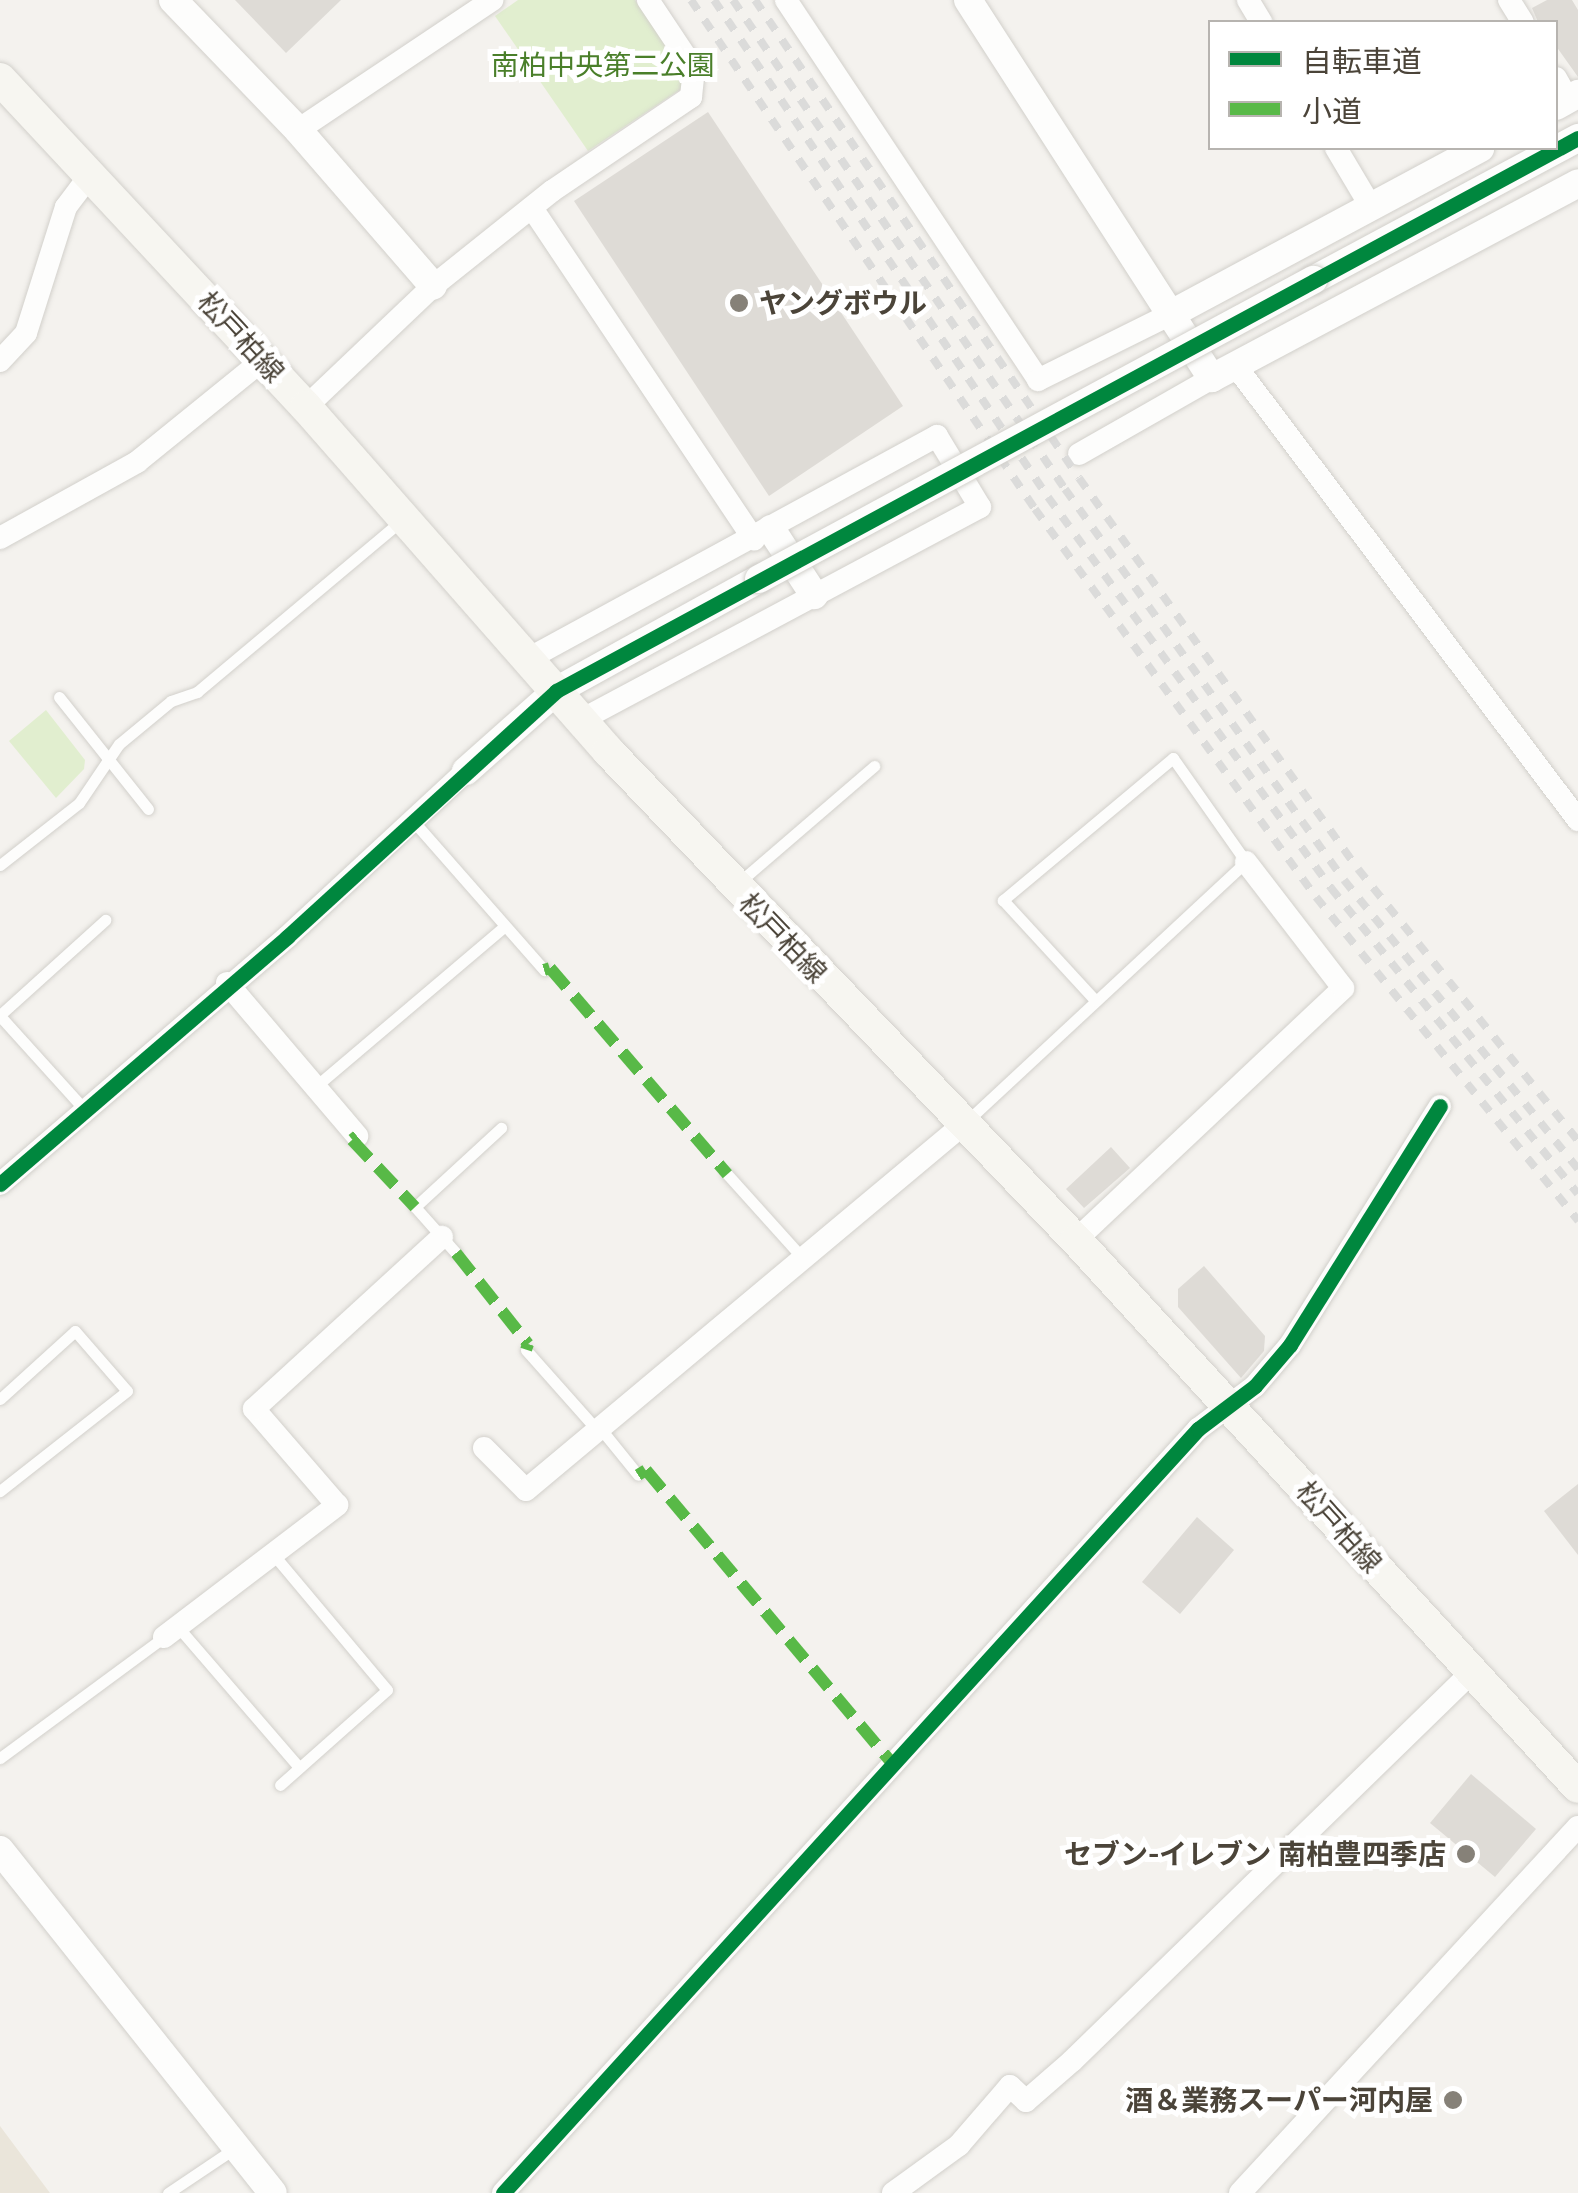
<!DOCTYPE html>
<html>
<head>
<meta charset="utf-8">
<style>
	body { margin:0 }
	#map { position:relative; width:1578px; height:2193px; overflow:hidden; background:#f4f2ee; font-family:Figtree,"Noto Sans JP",sans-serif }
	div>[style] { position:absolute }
	.education>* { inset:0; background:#eae5da }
	.green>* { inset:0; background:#e1eecf }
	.building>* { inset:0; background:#dedbd6 }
	.roads { filter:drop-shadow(0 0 2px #d2d0cb) drop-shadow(0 0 2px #d2d0cb) }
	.service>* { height:11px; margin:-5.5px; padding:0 5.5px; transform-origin:5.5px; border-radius:5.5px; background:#fdfdfc }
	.minor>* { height:22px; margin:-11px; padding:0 11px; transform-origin:11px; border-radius:11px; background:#fdfdfc }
	.tertiary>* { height:28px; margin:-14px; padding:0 14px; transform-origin:14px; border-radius:14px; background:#fdfdfc }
	.secondary>* { height:32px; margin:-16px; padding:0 16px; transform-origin:16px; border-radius:16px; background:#f7f6f1 }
	.rail>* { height:8px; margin-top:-4px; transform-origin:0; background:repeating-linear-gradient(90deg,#dbdbda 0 12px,transparent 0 24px) }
	.bridges { filter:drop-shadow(0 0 2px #d2d0cb) drop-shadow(0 0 2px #d2d0cb) }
	.tertiary-bridge>* { height:28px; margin:-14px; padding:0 14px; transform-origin:14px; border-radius:14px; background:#fdfdfc }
	.quiet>* { height:12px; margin-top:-6px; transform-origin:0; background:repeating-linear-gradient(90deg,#58b947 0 25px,transparent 0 37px) }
	.cycleway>* { height:15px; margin:-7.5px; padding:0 7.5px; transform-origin:7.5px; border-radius:7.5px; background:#00873e }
	.dots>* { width:28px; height:28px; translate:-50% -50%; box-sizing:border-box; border:5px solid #fff; border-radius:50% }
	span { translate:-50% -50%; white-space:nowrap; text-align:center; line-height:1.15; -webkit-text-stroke:10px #fff; paint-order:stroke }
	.park-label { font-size:28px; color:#4a7f2a }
	.poi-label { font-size:28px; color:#4b4439; font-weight:700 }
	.left { translate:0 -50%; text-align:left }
	.right { translate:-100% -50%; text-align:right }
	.street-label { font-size:28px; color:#4b4439 }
	.legend { position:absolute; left:1208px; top:20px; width:350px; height:130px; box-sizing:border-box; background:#fff; border:2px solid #b7b4b0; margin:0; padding:12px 18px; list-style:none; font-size:30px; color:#4b4439 }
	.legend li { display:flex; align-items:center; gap:20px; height:50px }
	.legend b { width:50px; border:2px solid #b7b4b0 }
</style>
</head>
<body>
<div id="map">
	<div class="education">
		<i style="clip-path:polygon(0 2126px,32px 2169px,50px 2193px,0 2193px)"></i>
	</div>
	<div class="green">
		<i style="clip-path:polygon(518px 0,635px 0,685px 74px,681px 89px,588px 151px,495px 16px)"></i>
		<i style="clip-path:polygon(46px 710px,85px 760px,84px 769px,56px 798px,9px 741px)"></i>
	</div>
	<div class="building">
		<i style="clip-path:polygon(235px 0,341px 0,286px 53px)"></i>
		<i style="clip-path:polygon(1547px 0,1572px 0,1578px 10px,1578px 77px,1556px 46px,1556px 22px,1538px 22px,1532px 8px)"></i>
		<i style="clip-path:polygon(708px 112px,903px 406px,769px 496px,574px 201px)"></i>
		<i style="clip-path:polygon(1111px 1147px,1130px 1168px,1084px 1208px,1066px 1189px)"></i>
		<i style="clip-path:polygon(1204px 1266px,1265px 1336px,1264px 1351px,1241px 1378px,1178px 1307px,1178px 1289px)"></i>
		<i style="clip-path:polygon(1578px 1484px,1578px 1555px,1544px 1511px)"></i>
		<i style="clip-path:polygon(1197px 1517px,1234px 1550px,1180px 1614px,1142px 1582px)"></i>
		<i style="clip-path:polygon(1471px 1774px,1536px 1829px,1495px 1877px,1430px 1823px)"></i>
	</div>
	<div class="roads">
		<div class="service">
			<i style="left:59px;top:697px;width:143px;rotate:51.5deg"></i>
			<i style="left:415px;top:823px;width:196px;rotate:48.7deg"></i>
			<i style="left:0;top:865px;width:100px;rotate:-38.1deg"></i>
			<i style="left:79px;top:803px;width:71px;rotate:-55.9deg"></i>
			<i style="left:119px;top:744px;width:67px;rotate:-39.6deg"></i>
			<i style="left:171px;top:701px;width:28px;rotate:-19deg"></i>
			<i style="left:197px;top:692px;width:266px;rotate:-40deg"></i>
			<i style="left:737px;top:884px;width:181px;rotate:-40.7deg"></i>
			<i style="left:0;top:1015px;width:142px;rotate:-42.1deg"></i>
			<i style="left:0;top:1016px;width:125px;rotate:47.9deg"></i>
			<i style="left:315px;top:1087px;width:249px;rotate:-40.3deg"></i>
			<i style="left:967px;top:1121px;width:381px;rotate:-42.9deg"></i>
			<i style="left:1246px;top:862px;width:127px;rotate:-125.1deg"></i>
			<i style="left:1173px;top:758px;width:222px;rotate:140.1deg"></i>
			<i style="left:1003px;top:900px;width:136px;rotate:47.4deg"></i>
			<i style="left:727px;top:1174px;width:109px;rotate:48deg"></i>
			<i style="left:456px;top:1253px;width:62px;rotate:-131.7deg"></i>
			<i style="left:415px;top:1207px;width:117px;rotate:-42.6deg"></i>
			<i style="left:526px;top:1350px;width:107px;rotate:48.4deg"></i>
			<i style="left:0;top:1399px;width:101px;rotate:-42.2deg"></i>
			<i style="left:75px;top:1331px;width:79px;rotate:49.1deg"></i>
			<i style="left:127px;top:1391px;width:162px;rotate:141.8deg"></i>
			<i style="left:600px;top:1428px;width:60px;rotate:51deg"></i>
			<i style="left:273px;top:1554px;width:177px;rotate:50deg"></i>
			<i style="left:387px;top:1690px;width:143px;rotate:138.4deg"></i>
			<i style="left:178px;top:1627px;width:185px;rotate:49.2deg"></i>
			<i style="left:0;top:1758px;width:204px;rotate:-36.4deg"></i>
			<i style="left:168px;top:2193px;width:81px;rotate:-33.9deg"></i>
		</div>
		<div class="minor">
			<i style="left:786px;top:0;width:456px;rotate:56.4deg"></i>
			<i style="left:1038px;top:380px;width:148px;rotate:-26.4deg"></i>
			<i style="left:1248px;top:0;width:26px;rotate:59deg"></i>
			<i style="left:1509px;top:0;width:26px;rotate:58deg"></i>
			<i style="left:1556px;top:78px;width:25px;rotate:61deg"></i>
			<i style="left:298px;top:130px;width:234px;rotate:-33.8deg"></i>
			<i style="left:1336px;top:148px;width:69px;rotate:59.3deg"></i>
			<i style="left:532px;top:208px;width:399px;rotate:56.2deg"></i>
			<i style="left:0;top:361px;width:38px;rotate:-47deg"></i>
			<i style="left:26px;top:333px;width:132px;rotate:-72.4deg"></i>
			<i style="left:66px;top:207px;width:40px;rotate:-53deg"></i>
			<i style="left:1235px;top:365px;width:570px;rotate:52.99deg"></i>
			<i style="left:306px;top:407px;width:175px;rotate:-43.6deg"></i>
			<i style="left:433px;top:286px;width:152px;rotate:-38.6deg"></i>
			<i style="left:552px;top:191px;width:168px;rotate:-34.1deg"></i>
			<i style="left:691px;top:97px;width:28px;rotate:-84deg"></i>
			<i style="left:694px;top:69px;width:83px;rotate:-123.7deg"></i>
			<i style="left:1079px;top:454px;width:153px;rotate:-29.7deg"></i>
			<i style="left:0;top:538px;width:157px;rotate:-29deg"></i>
			<i style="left:137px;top:462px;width:162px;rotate:-39deg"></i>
			<i style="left:528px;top:659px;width:466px;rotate:-28.6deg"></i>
			<i style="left:937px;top:436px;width:83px;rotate:58.8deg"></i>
			<i style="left:980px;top:507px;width:452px;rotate:151.9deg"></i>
			<i style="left:227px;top:983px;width:201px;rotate:49.6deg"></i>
			<i style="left:0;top:1184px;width:379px;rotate:-40.7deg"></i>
			<i style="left:287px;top:937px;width:244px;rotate:-42.8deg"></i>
			<i style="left:1076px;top:1240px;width:367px;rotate:-43.3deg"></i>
			<i style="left:1343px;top:988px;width:159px;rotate:-127.6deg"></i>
			<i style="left:484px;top:1448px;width:59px;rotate:45deg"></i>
			<i style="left:526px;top:1490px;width:572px;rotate:-39.9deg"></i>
			<i style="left:164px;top:1637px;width:218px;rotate:-37.3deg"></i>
			<i style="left:337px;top:1505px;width:127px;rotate:-130.8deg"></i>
			<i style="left:254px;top:1409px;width:255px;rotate:-42.5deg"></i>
			<i style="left:503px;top:2193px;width:1033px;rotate:-47.71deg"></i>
			<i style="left:1198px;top:1429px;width:71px;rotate:-37deg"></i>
			<i style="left:1255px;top:1386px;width:54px;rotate:-49.5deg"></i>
			<i style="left:1290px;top:1345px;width:282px;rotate:-57.9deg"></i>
			<i style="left:893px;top:2193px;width:82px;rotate:-36deg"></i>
			<i style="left:959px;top:2145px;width:78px;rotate:-49.2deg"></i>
			<i style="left:1010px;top:2086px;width:22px;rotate:43deg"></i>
			<i style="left:1026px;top:2101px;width:61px;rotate:-41deg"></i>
			<i style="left:1072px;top:2061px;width:558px;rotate:-44.2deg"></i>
			<i style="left:1240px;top:2193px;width:498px;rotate:-47.3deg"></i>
		</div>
		<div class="tertiary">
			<i style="left:173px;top:0;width:180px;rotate:46.1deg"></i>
			<i style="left:298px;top:130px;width:206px;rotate:49.1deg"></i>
			<i style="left:968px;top:0;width:450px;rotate:57.2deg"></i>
			<i style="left:1212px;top:378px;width:415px;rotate:-28deg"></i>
			<i style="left:1556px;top:106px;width:25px;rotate:-29deg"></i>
			<i style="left:1313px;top:280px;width:301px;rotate:-28.2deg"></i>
			<i style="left:1171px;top:314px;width:351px;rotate:-28.2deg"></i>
			<i style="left:771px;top:529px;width:79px;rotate:56.9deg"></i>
			<i style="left:466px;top:771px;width:120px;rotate:-41.6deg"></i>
			<i style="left:556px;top:691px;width:232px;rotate:-28.9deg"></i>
			<i style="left:0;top:1850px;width:438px;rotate:51.5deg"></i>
		</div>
		<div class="secondary">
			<i style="left:0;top:79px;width:449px;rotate:47deg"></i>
			<i style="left:306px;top:407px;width:458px;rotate:48.7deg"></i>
			<i style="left:608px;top:751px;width:677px;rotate:46.26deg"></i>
			<i style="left:1076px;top:1240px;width:742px;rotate:47.46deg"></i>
		</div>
	</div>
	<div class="rail">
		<i style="left:691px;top:0;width:614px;rotate:55.95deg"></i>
		<i style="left:1035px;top:509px;width:479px;rotate:54.1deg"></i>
		<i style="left:1316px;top:897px;width:417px;rotate:51deg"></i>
		<i style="left:714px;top:0;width:599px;rotate:56.1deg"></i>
		<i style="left:1048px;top:497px;width:483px;rotate:54.1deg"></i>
		<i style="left:1331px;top:888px;width:393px;rotate:51.1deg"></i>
		<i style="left:733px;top:0;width:591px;rotate:55.83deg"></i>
		<i style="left:1065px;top:489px;width:480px;rotate:54.5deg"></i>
		<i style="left:1344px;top:880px;width:372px;rotate:51deg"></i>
		<i style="left:755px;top:0;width:577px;rotate:55.87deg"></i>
		<i style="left:1079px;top:478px;width:480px;rotate:54.5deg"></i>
		<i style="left:1358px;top:869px;width:350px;rotate:51deg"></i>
	</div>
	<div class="bridges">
		<div class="tertiary-bridge">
			<i style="left:759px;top:579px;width:630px;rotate:-28.36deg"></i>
		</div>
	</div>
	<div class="quiet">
		<i style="left:544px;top:970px;width:6px;rotate:-18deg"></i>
		<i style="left:550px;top:968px;width:272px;rotate:49.3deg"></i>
		<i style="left:357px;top:1136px;width:6px;rotate:141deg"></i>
		<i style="left:352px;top:1140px;width:92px;rotate:46.8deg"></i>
		<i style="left:456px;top:1253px;width:116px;rotate:51.6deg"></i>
		<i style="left:528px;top:1344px;width:6px;rotate:108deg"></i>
		<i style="left:638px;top:1475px;width:9px;rotate:-32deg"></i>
		<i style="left:646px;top:1470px;width:384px;rotate:50deg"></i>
	</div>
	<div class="cycleway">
		<i style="left:0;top:1184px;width:379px;rotate:-40.7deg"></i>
		<i style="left:287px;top:937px;width:365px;rotate:-42.4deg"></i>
		<i style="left:556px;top:691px;width:1162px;rotate:-28.42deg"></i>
		<i style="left:503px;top:2193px;width:1033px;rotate:-47.71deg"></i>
		<i style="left:1198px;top:1429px;width:71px;rotate:-37deg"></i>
		<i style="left:1255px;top:1386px;width:54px;rotate:-49.5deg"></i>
		<i style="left:1290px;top:1345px;width:282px;rotate:-57.9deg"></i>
	</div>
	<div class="dots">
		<i style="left:739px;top:303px;background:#868178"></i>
		<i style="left:1466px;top:1854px;background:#868178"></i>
		<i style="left:1453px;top:2100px;background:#868178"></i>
	</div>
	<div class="park-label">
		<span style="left:603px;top:65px">南柏中央第二公園</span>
	</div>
	<div class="poi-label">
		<span class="left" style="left:759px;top:303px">ヤングボウル</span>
		<span class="right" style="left:1446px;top:1854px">セブン-イレブン 南柏豊四季店</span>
		<span class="right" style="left:1433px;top:2100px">酒＆業務スーパー河内屋</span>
	</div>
	<div class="street-label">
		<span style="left:241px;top:337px;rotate:47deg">松戸柏線</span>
		<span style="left:783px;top:938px;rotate:46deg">松戸柏線</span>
		<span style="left:1339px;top:1527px;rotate:48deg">松戸柏線</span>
	</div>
	<ul class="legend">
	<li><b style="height:12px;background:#00873e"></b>自転車道</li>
	<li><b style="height:12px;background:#58b947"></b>小道</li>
	</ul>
</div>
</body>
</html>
